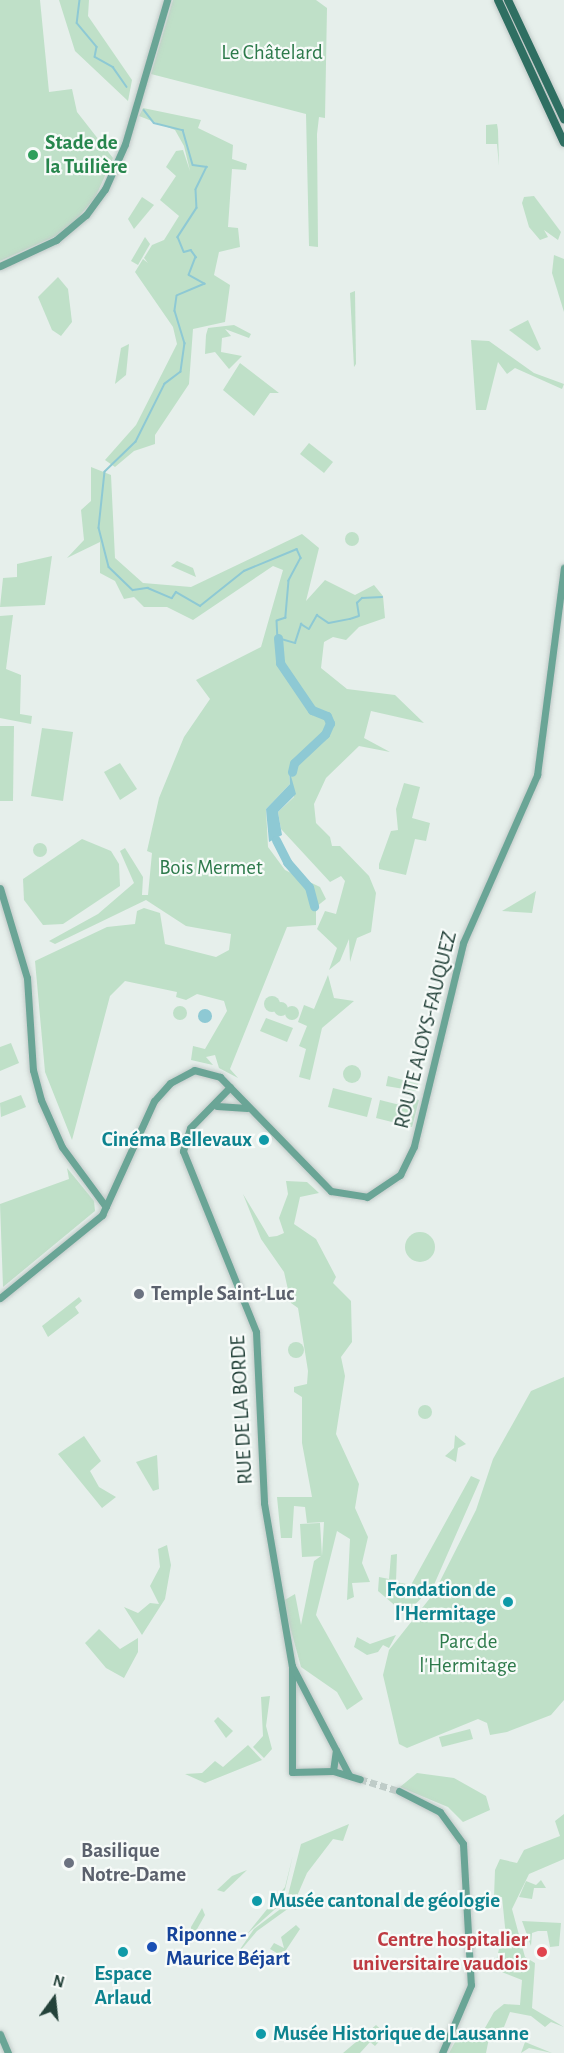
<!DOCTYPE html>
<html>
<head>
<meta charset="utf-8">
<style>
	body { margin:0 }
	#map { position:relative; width:564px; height:2053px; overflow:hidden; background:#e6efeb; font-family:"Alegreya Sans",sans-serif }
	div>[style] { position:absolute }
	.green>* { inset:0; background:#bfe0c8 }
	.round { border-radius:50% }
	.water>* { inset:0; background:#8ec9d4 }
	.stream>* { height:1.5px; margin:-0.75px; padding:0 0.75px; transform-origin:0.75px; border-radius:0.75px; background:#8ec9d4 }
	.river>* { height:9px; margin:-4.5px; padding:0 4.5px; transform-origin:4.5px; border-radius:4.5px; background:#8ec9d4 }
	.major-tunnel>* { height:7px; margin-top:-3.5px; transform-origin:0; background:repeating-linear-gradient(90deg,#bfccc8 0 7px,transparent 0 10.5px) }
	.roads { filter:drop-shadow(0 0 2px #c2cac8) drop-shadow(0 0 2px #c2cac8) }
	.major>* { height:7px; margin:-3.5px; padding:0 3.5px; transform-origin:3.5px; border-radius:3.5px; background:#6aa596 }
	.highway>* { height:8px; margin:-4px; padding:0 4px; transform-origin:4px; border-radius:4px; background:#2f6f62 }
	.dots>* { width:16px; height:16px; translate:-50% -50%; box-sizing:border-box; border:3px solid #f7fbf9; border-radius:50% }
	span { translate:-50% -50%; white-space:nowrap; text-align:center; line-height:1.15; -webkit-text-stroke:4.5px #f7fbf9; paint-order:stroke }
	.park-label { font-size:21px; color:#2d7a4b }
	.leisure-label { font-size:21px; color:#27864d; font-weight:700 }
	.left { translate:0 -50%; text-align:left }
	.street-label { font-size:21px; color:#24423a }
	.culture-label { font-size:21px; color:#0d838f; font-weight:700 }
	.right { translate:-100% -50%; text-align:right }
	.worship-label { font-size:21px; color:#5b616d; font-weight:700 }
	.transit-label { font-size:21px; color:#164399; font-weight:700 }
	.health-label { font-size:21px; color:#be3a42; font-weight:700 }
	.north { position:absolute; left:24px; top:1969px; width:60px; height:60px; -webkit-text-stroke:4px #f7fbf9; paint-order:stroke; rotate:15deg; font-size:16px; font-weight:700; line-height:24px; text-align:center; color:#24423a }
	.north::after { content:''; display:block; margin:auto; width:21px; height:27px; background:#24423a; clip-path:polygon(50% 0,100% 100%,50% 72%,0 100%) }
</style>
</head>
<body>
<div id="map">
	<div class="green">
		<i style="clip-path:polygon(0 0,40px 0,49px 92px,72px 89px,77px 112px,113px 158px,95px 198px,75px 221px,56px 236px,0 261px)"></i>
		<i style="clip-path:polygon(59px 0,89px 0,88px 16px,132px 80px,128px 101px,75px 51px)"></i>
		<i style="clip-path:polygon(173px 0,316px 0,327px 8px,325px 118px,319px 117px,317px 134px,318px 247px,309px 246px,306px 114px,151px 74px)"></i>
		<i style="clip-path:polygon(143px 108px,201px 120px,198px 128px,233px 145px,232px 159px,247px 164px,246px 170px,232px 169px,228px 227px,238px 228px,240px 247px,219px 252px,214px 275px,230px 285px,225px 322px,193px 329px,189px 384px,155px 435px,155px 444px,134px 451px,115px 467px,105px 460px,136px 425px,177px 344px,173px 327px,135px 272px,143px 259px,148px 263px,144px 258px,152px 245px,164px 240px,179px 216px,160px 200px,176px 176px,166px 167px,176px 151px,183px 150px,190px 171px,184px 146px,175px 130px,139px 116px)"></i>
		<i style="clip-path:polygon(497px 124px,498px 130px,499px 166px,497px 144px,486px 144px,486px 125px)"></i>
		<i style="clip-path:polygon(534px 196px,561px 232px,558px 240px,544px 230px,548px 237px,540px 240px,529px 227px,522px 203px,524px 197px)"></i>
		<i style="clip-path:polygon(142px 197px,154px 205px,134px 229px,128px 219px)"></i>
		<i style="clip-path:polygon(145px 237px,150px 244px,138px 265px,131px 261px)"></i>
		<i style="clip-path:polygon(554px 255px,564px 259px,564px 312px,552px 273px)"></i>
		<i style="clip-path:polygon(58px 277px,68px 289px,72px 322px,61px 336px,52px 330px,38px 297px)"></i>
		<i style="clip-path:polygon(355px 291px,356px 364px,354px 367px,350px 293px)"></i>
		<i style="clip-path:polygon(528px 320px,541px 349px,537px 351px,509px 330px)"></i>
		<i style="clip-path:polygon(234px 325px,251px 334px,249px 338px,225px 329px,231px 336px,222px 338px,221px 352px,242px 356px,229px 369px,215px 352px,205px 354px,206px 335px,208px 328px)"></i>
		<i style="clip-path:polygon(471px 340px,489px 341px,534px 373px,564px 384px,562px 389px,515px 368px,507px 374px,498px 362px,486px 410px,476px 410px)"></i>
		<i style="clip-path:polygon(129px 344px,126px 375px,115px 384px,121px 348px)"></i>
		<i style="clip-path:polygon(240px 363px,279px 393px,270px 393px,254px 416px,223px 390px)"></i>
		<i style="clip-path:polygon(309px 443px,333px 462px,324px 473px,300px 454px)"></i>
		<i style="clip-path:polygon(91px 467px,111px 475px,115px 558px,143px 583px,191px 587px,302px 534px,319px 548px,306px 601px,325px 580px,355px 595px,374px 585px,383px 596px,385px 618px,359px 627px,346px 640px,333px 637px,324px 642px,321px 668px,347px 689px,395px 695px,424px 723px,371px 711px,364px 738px,390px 752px,359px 746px,326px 778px,314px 804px,316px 823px,330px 837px,332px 846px,340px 846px,369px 876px,376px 893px,371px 932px,357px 938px,350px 962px,349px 939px,340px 961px,329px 970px,337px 948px,317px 929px,325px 911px,336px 914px,345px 881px,341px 876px,330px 882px,281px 829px,278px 812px,294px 797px,289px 770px,290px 784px,266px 809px,268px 847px,285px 870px,320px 887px,326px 899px,316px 907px,316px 925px,287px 927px,230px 1069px,238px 1078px,219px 1068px,215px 1055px,206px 1057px,213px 1065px,191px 1060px,193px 1046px,205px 1049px,227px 1011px,224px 1001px,197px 994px,186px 1000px,176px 997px,177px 992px,125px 981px,110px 996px,72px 1140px,45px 1072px,35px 961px,107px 927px,135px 924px,137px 911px,144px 908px,160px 913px,165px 944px,216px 957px,229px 950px,231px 934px,186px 926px,146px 900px,55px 944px,49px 941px,98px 914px,134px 883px,120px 851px,125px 848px,143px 877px,142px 895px,148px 895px,152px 853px,147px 851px,159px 798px,184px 737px,210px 699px,196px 680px,261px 647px,283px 570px,273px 566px,193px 620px,167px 607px,144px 607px,134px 597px,124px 599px,115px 581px,100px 573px,100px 542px,67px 558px,84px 540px,81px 510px,91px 501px)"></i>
		<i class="round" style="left:345px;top:532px;width:14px;height:14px"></i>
		<i style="clip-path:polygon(52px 556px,45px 605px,0 607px,3px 578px,17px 577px,17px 564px)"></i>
		<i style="clip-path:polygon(177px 561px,193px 568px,196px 577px,171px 566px)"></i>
		<i style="clip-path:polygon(13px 615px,6px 669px,21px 675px,20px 714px,32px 716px,31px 724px,0 718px,0 616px)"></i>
		<i style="clip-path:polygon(0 726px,14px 726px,13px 801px,0 801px)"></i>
		<i style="clip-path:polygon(42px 728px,73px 732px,63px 801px,31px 796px)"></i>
		<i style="clip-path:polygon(120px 763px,137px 789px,120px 800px,104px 772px)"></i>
		<i style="clip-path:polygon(404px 783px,420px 787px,412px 818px,430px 823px,426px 841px,415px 839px,406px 875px,379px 869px,379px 864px,391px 831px,398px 830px,396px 809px)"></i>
		<i style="clip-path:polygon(82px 839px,111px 851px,119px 864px,120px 886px,63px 924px,43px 925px,24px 900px,23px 879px)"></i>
		<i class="round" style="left:33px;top:843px;width:14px;height:14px"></i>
		<i style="clip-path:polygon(536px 891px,532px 913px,502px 911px)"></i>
		<i style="clip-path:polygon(328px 975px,334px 998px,354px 1001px,322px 1028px,310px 1080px,299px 1077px,306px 1049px,299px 1046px,307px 1026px,298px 1022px,304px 1005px,314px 1009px)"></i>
		<i class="round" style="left:264px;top:996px;width:16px;height:16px"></i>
		<i class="round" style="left:274px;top:1002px;width:14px;height:14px"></i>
		<i class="round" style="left:173px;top:1006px;width:14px;height:14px"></i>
		<i class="round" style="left:285px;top:1006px;width:14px;height:14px"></i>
		<i style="clip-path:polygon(266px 1018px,293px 1028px,287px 1042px,260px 1031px)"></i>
		<i style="clip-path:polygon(11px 1043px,19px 1063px,0 1071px,0 1047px)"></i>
		<i class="round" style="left:343px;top:1065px;width:18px;height:18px"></i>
		<i style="clip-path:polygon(388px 1076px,418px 1084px,416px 1091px,386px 1086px)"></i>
		<i style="clip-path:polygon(333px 1088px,372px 1098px,367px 1117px,328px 1107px)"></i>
		<i style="clip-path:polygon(21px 1095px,26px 1107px,1px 1117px,0 1103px)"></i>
		<i style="clip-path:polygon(415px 1099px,419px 1100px,412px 1127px,376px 1118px,380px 1100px,412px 1108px)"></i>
		<i style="clip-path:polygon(67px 1168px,94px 1201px,95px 1211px,3px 1287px,0 1204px,69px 1179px)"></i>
		<i style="clip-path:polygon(286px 1181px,307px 1182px,319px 1193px,300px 1197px,294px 1224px,316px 1239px,336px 1277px,333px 1283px,351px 1301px,352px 1342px,341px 1357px,345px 1376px,336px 1434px,359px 1484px,355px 1508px,368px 1537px,362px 1563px,370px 1582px,352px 1583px,354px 1597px,347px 1600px,350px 1539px,337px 1531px,316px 1615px,363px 1699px,347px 1710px,337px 1692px,301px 1667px,283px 1601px,295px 1594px,301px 1625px,314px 1561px,321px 1556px,302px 1557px,300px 1524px,320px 1523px,322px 1556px,324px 1522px,307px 1523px,305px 1507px,294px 1506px,292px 1538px,281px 1538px,277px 1497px,312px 1497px,302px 1443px,302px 1397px,294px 1392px,294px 1387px,307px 1384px,308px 1371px,298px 1308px,291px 1303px,284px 1272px,261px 1239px,243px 1194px,269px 1237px,277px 1236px,284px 1233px,279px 1218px,288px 1194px)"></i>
		<i class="round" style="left:405px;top:1232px;width:30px;height:30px"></i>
		<i style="clip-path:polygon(79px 1297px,82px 1301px,75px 1307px,79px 1313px,48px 1337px,42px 1326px)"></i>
		<i class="round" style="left:288px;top:1342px;width:16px;height:16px"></i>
		<i style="clip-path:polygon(564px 1377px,564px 1700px,551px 1715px,507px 1732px,490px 1735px,487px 1723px,478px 1719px,407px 1748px,399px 1744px,383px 1675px,389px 1650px,434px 1593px,476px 1510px,493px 1459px,531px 1391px)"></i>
		<i class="round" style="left:418px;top:1405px;width:14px;height:14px"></i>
		<i style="clip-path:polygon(455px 1435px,466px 1444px,458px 1448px,456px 1462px,445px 1456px,454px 1448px)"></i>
		<i style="clip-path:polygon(84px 1436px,101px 1461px,90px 1471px,99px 1487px,116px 1497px,102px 1508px,58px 1454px)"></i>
		<i style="clip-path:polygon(157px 1455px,159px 1489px,153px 1491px,136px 1462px)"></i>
		<i style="clip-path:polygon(471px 1476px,480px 1480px,433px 1587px,405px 1614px,378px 1591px,379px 1577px,389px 1579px,391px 1555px,397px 1554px,396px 1582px,411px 1585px)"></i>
		<i style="clip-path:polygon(167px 1545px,171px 1565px,165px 1599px,142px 1635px,124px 1607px,138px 1613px,150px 1603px,159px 1604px,150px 1586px,160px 1567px,158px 1549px)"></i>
		<i style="clip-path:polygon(99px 1629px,120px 1649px,138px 1638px,138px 1652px,124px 1678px,106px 1668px,85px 1643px)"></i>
		<i style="clip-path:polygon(396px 1635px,389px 1648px,383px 1645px,378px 1652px,367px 1655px,354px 1647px,357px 1637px,370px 1644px)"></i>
		<i style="clip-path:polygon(270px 1696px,266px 1726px,272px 1749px,264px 1758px,253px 1747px,263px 1736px,261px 1697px)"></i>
		<i style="clip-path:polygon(218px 1717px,233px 1731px,226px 1738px,214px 1721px)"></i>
		<i style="clip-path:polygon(470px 1729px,473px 1739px,442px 1747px,439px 1737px)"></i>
		<i style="clip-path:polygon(248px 1745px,262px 1760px,205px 1783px,185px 1774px,202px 1773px,215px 1761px,223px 1767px)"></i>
		<i style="clip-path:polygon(417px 1773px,454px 1778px,486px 1796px,490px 1810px,463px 1822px,448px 1807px,400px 1787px)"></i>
		<i style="clip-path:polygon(564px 1814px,564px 1859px,529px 1874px,512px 1909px,525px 1957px,535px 1963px,532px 2008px,564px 2027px,551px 2022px,545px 2027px,531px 2016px,510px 2012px,504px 2027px,490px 2033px,486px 2053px,449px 2053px,460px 2033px,477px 2042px,494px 2012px,504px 2004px,520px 2005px,522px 1980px,494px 1969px,499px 1949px,507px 1947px,502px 1897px,494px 1897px,495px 1870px,500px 1859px,517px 1863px,524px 1850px,560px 1836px,555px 1821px)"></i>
		<i style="clip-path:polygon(349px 1824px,343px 1841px,333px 1839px,307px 1873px,294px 1903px,287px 1899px,301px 1844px)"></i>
		<i style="clip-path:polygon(293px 1855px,282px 1903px,247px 1934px,285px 1887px)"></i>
		<i style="clip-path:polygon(247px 1870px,224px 1892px,217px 1890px,232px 1876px)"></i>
		<i style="clip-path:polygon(541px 1880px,546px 1888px,534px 1888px,532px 1899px,519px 1897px,526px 1881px,536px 1885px)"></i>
		<i style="clip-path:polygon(287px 1904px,297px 1910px,289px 1908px,257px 1931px,234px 1958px,254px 1929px)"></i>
		<i style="clip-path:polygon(202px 1908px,205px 1915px,192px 1938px,191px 1927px)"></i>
		<i style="clip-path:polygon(522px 1921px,561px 1923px,559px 1946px,550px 1947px,547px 1931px,538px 1931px,532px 1933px,531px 1946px)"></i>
		<i style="clip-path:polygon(296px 1925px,300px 1929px,282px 1956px,270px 1949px,274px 1943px,284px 1948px,281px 1937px)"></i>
		<i style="clip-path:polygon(376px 2025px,386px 2034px,375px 2046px,370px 2042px,360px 2053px,343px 2053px)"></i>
		<i style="clip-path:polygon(525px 2042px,552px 2053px,529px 2048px,521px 2053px)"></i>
	</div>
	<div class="water">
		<i style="clip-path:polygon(289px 769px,296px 794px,278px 812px,282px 835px,269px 842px,266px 809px,290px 784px)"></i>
		<i class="round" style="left:198px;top:1009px;width:14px;height:14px"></i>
	</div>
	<div class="stream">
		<i style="left:80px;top:0;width:23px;rotate:97deg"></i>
		<i style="left:77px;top:23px;width:31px;rotate:50deg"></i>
		<i style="left:97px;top:47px;width:10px;rotate:101deg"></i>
		<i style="left:95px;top:57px;width:21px;rotate:29deg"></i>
		<i style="left:113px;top:67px;width:24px;rotate:55deg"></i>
		<i style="left:144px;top:110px;width:16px;rotate:52deg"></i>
		<i style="left:154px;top:123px;width:30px;rotate:14deg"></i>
		<i style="left:183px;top:130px;width:36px;rotate:74deg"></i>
		<i style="left:193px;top:165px;width:14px;rotate:8deg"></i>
		<i style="left:207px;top:167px;width:25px;rotate:116deg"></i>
		<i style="left:196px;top:190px;width:18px;rotate:87deg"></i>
		<i style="left:197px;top:208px;width:35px;rotate:123deg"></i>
		<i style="left:178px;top:237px;width:16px;rotate:68deg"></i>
		<i style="left:184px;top:252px;width:7px;rotate:-16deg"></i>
		<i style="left:191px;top:250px;width:9px;rotate:54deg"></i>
		<i style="left:196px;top:257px;width:19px;rotate:111deg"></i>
		<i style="left:189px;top:275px;width:18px;rotate:29deg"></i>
		<i style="left:205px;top:284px;width:30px;rotate:157deg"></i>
		<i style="left:177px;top:296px;width:15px;rotate:98deg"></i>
		<i style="left:175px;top:311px;width:34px;rotate:73deg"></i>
		<i style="left:185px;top:343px;width:29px;rotate:98deg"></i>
		<i style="left:181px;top:372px;width:20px;rotate:143deg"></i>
		<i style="left:165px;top:384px;width:65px;rotate:116.6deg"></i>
		<i style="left:136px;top:442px;width:43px;rotate:135.9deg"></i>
		<i style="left:105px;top:472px;width:56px;rotate:96.1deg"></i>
		<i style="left:99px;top:528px;width:40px;rotate:75.6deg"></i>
		<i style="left:109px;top:567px;width:33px;rotate:44deg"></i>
		<i style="left:133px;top:590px;width:15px;rotate:-8deg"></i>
		<i style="left:148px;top:588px;width:26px;rotate:23deg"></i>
		<i style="left:172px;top:598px;width:7px;rotate:-56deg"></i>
		<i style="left:176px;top:592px;width:28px;rotate:30deg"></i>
		<i style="left:200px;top:606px;width:56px;rotate:-38.5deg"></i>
		<i style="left:244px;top:571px;width:57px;rotate:-22.5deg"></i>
		<i style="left:297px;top:549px;width:10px;rotate:66deg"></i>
		<i style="left:301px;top:558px;width:26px;rotate:118deg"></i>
		<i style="left:289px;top:581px;width:37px;rotate:95deg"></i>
		<i style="left:286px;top:618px;width:9px;rotate:162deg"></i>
		<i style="left:277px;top:621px;width:17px;rotate:87deg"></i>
		<i style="left:278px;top:638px;width:18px;rotate:16deg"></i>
		<i style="left:295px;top:643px;width:20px;rotate:-72deg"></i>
		<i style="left:301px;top:624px;width:9px;rotate:32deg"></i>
		<i style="left:309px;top:629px;width:16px;rotate:-60deg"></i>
		<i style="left:317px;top:615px;width:14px;rotate:34deg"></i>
		<i style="left:329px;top:623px;width:21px;rotate:-11deg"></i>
		<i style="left:350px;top:619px;width:9px;rotate:-18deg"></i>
		<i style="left:359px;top:616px;width:13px;rotate:-99deg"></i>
		<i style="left:357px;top:603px;width:7px;rotate:-45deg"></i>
		<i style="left:362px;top:598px;width:20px;rotate:-3deg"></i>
	</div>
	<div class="river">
		<i style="left:278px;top:638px;width:25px;rotate:85deg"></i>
		<i style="left:280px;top:663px;width:57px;rotate:55.8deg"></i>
		<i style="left:312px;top:710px;width:16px;rotate:22deg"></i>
		<i style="left:327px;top:716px;width:8px;rotate:67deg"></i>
		<i style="left:330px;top:723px;width:12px;rotate:114deg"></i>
		<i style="left:325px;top:734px;width:42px;rotate:136.9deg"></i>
		<i style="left:294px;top:763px;width:9px;rotate:103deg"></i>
		<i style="left:276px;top:840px;width:25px;rotate:63deg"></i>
		<i style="left:287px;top:862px;width:33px;rotate:49deg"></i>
		<i style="left:309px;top:887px;width:20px;rotate:75deg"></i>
	</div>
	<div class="major-tunnel">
		<i style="left:360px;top:1779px;width:41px;rotate:17.1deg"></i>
	</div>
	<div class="roads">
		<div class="major">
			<i style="left:0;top:266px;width:62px;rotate:-24.9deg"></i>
			<i style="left:56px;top:240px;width:39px;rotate:-40deg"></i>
			<i style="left:86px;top:215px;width:32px;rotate:-54deg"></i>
			<i style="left:105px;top:189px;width:49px;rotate:-66deg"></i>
			<i style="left:125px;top:144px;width:150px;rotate:-73.7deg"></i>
			<i style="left:0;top:888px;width:94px;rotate:73.3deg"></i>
			<i style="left:27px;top:978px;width:92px;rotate:86.3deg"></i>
			<i style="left:33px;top:1070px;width:31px;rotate:75deg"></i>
			<i style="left:41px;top:1100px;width:51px;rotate:65.9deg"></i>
			<i style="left:62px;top:1147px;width:74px;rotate:53.7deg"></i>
			<i style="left:230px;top:1087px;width:57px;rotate:134.3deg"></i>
			<i style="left:190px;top:1128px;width:24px;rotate:107deg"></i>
			<i style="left:183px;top:1151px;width:195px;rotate:68deg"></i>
			<i style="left:256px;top:1332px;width:171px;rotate:87.3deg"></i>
			<i style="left:264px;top:1503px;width:165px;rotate:80.3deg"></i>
			<i style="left:292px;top:1666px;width:106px;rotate:90deg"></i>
			<i style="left:292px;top:1772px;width:41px;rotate:-1.4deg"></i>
			<i style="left:333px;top:1771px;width:28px;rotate:17deg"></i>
			<i style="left:217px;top:1106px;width:30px;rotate:4deg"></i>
			<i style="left:0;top:1298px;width:132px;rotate:-39.1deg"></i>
			<i style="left:102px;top:1215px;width:125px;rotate:-65.5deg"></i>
			<i style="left:154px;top:1101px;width:24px;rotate:-48deg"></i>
			<i style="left:170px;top:1083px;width:27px;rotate:-28deg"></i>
			<i style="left:194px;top:1070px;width:27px;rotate:15deg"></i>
			<i style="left:220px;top:1077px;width:159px;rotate:45.8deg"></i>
			<i style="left:331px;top:1191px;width:36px;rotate:9deg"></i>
			<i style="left:367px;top:1197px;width:40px;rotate:-34deg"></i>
			<i style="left:400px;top:1175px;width:32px;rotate:-64deg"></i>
			<i style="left:414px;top:1146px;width:209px;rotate:-76.4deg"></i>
			<i style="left:463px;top:943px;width:184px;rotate:-66.2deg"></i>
			<i style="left:537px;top:775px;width:209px;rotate:-82.6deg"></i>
			<i style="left:292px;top:1666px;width:123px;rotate:62.4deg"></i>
			<i style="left:333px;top:1771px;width:21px;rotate:-82deg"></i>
			<i style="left:399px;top:1791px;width:46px;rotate:27.1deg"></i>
			<i style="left:440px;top:1812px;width:39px;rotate:54deg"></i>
			<i style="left:463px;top:1844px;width:141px;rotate:86.8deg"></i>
			<i style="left:471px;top:1985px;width:74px;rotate:113.1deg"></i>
			<i style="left:0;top:2034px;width:21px;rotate:67deg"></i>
		</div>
		<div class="highway">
			<i style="left:498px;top:0;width:157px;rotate:65.2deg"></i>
			<i style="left:508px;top:0;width:132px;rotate:64.8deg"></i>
		</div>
	</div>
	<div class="dots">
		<i style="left:33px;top:155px;background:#2e9e5b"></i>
		<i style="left:264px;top:1140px;background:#0f9aa8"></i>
		<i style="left:139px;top:1294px;background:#6b7280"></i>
		<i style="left:508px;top:1602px;background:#0f9aa8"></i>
		<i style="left:69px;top:1863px;background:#6b7280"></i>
		<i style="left:257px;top:1901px;background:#0f9aa8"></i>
		<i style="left:152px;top:1947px;background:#1a4fb4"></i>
		<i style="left:123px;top:1952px;background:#0f9aa8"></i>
		<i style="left:542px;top:1952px;background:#e0444e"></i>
		<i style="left:261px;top:2034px;background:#0f9aa8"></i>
	</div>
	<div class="park-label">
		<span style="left:272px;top:53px">Le Châtelard</span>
		<span style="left:211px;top:868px">Bois Mermet</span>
		<span style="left:468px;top:1654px">Parc de<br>l'Hermitage</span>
	</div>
	<div class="leisure-label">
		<span class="left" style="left:45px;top:155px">Stade de<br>la Tuilière</span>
	</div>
	<div class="street-label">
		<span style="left:426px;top:1030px;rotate:-76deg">ROUTE ALOYS-FAUQUEZ</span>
		<span style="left:242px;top:1410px;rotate:-93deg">RUE DE LA BORDE</span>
	</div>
	<div class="culture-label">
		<span class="right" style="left:252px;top:1140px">Cinéma Bellevaux</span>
		<span class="right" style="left:496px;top:1602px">Fondation de<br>l'Hermitage</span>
		<span class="left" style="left:269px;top:1901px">Musée cantonal de géologie</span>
		<span style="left:123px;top:1986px">Espace<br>Arlaud</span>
		<span class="left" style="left:273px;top:2034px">Musée Historique de Lausanne</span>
	</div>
	<div class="worship-label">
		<span class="left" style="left:151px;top:1294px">Temple Saint-Luc</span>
		<span class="left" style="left:81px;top:1863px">Basilique<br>Notre-Dame</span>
	</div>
	<div class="transit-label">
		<span class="left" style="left:166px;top:1947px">Riponne -<br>Maurice Béjart</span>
	</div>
	<div class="health-label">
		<span class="right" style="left:528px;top:1952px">Centre hospitalier<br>universitaire vaudois</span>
	</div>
	<div class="north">N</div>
</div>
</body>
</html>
